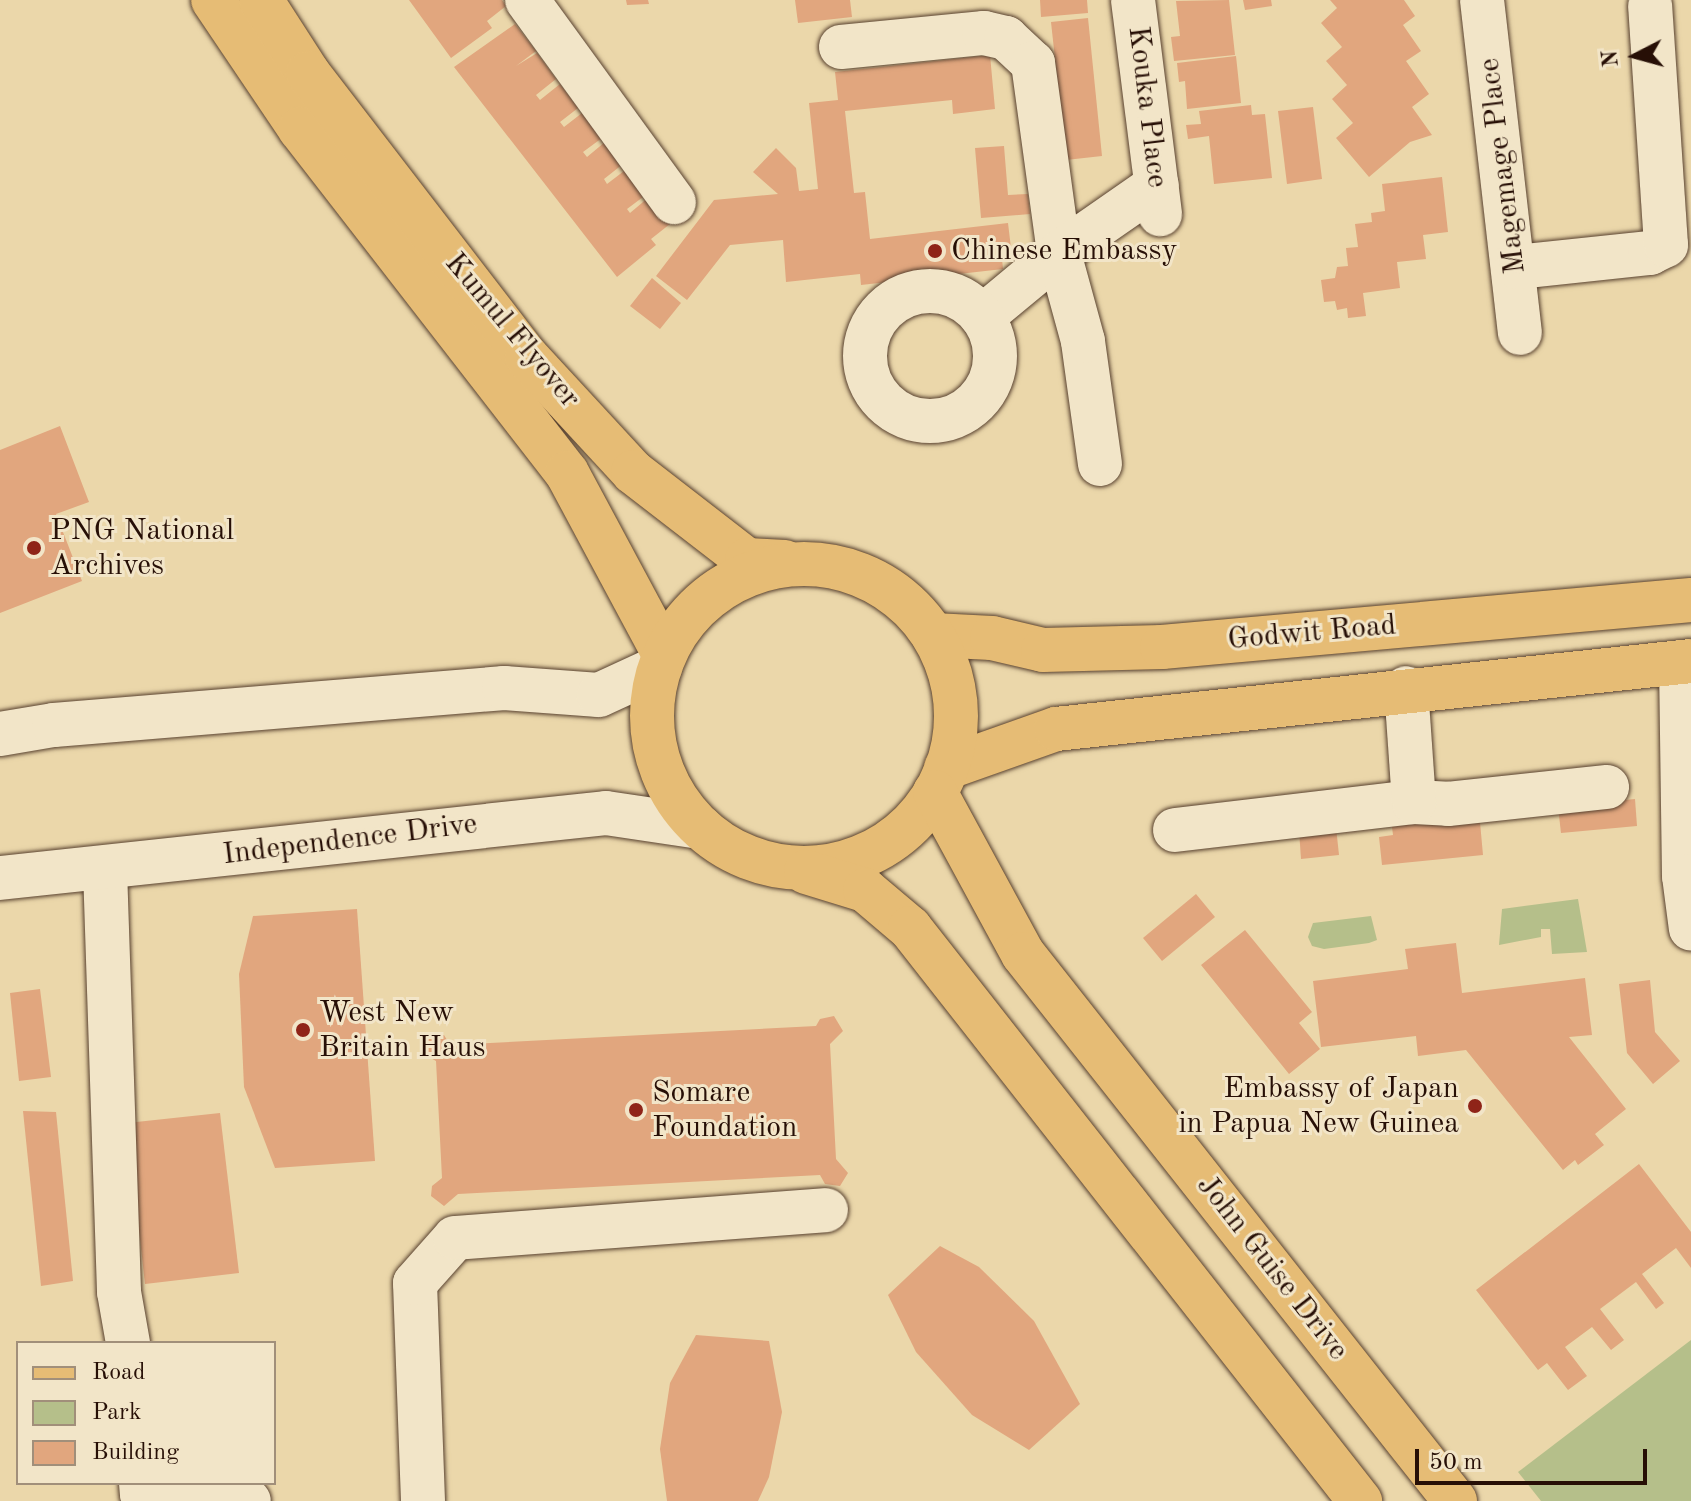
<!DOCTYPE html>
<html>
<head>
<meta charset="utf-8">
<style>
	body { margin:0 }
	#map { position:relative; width:1691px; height:1501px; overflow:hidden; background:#ebd7aa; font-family:"Old Standard TT",serif }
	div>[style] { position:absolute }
	.green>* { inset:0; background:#b5bf8a }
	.building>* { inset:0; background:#e1a67e }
	.roads { filter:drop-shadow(0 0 2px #58412f) drop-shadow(0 0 2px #58412f) }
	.minor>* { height:44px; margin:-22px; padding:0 22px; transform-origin:22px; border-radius:22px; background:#f2e5c8 }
	.minor>.ring { margin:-22px; padding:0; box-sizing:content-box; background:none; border:44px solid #f2e5c8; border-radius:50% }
	.major>* { height:44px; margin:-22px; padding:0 22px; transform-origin:22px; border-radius:22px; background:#e6bc75 }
	.highway>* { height:44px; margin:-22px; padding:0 22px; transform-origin:22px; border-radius:22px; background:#e6bc75 }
	.highway>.ring { margin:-22px; padding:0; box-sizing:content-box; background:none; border:44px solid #e6bc75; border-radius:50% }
	.dots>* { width:22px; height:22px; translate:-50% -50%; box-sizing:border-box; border:4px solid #f2e5c8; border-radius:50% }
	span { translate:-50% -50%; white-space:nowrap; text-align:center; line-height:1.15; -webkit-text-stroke:6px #f2e5c8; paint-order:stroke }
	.street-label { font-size:30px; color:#270f06 }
	.poi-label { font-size:30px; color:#270f06 }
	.left { translate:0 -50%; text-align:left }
	.right { translate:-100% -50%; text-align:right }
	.legend { position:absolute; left:16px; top:1341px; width:260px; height:144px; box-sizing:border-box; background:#f2e5c8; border:2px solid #a18f7a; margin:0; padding:10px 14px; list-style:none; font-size:24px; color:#270f06 }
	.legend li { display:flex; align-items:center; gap:16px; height:40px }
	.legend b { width:40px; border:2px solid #a18f7a }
	.north { position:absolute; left:1595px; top:16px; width:80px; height:80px; -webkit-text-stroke:6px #f2e5c8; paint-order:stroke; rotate:264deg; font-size:22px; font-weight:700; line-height:32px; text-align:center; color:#270f06 }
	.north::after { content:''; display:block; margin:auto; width:28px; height:36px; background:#270f06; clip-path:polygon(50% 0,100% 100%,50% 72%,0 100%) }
	.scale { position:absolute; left:1415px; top:1449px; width:232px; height:36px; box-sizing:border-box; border:4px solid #270f06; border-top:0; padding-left:10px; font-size:24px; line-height:28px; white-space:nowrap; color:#270f06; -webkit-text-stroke:6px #f2e5c8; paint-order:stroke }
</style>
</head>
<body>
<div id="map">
	<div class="green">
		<i style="clip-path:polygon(1578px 899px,1587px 952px,1552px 954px,1550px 929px,1541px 929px,1541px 937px,1499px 945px,1502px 909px)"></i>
		<i style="clip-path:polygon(1371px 916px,1377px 940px,1369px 943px,1324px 949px,1312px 946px,1308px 937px,1313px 923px)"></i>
		<i style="clip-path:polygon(1691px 1340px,1691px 1501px,1541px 1501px,1518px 1472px)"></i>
	</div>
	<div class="building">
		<i style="clip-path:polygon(409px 0,502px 0,506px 6px,487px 21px,492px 28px,451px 58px)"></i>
		<i style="clip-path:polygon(626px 0,648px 0,649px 4px,627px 5px)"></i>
		<i style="clip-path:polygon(795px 0,850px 0,852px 17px,798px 23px)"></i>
		<i style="clip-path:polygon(1040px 0,1087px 0,1088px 13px,1041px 17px)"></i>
		<i style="clip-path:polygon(1229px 0,1235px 55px,1174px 61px,1171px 37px,1180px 36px,1176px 1px)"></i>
		<i style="clip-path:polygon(1243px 0,1271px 0,1272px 6px,1245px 10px)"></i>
		<i style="clip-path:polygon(1330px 0,1404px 0,1415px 16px,1403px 25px,1421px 51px,1406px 61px,1429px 94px,1412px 107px,1432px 135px,1410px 142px,1369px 177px,1336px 138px,1353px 123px,1332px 99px,1347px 85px,1326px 61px,1342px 47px,1321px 23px,1337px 8px)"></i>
		<i style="clip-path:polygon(1088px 18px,1102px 156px,1066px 160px,1051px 22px)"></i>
		<i style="clip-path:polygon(515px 24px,536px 51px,516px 66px,537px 53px,556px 79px,536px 95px,540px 100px,560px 84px,578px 108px,560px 122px,564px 127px,582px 113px,602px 138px,583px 152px,587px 157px,605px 142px,623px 164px,604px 179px,607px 184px,628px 168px,647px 194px,627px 209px,630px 213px,649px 197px,670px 224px,651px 239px,656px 245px,617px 277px,454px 67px)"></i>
		<i style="clip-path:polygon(990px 55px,995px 109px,953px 114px,952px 100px,845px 111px,854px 193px,865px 192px,870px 239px,1008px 223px,1011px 248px,1001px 249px,1003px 269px,861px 285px,860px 274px,786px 282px,783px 240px,730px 245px,687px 300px,656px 276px,714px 200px,778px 194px,753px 172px,776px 148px,796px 168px,799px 191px,818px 189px,809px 103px,838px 100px,835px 72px)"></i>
		<i style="clip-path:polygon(1236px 56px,1241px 103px,1187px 109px,1185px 81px,1179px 82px,1177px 63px)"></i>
		<i style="clip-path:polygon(1251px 105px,1252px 115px,1265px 114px,1272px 178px,1214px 184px,1209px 136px,1188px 139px,1186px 125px,1201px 124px,1199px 111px)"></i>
		<i style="clip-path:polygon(1313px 107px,1322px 179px,1287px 184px,1278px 111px)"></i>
		<i style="clip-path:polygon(1004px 146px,1008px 195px,1028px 194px,1030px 214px,981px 218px,975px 148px)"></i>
		<i style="clip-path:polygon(1442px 177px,1448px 232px,1423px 235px,1426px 259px,1397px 262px,1400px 288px,1363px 293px,1366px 316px,1348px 318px,1347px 308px,1337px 310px,1335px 301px,1324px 302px,1321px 280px,1335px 278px,1337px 267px,1348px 266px,1346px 248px,1358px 247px,1355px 224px,1372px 222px,1371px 213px,1385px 211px,1382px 184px)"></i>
		<i style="clip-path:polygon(652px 278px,681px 303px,660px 329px,630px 306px)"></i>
		<i style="clip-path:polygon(60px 426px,89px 502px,56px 514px,82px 581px,0 613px,0 450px)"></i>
		<i style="clip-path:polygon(1635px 799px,1637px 826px,1561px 833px,1558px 807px)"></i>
		<i style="clip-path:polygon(1479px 811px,1483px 855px,1382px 865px,1379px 837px,1393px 835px,1391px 819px)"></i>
		<i style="clip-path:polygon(1336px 827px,1339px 855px,1301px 859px,1299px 830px)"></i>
		<i style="clip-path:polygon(1196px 894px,1215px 917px,1162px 961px,1143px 938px)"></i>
		<i style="clip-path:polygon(357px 909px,375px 1161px,275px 1168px,244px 1087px,239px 974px,253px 916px)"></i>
		<i style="clip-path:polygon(1245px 930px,1312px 1012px,1299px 1023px,1320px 1049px,1289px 1074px,1201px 965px)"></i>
		<i style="clip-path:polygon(1456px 943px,1462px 993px,1585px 978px,1592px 1035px,1569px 1037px,1626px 1109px,1595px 1134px,1604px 1145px,1578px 1165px,1575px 1160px,1563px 1170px,1466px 1050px,1418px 1056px,1416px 1036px,1321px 1047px,1313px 981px,1408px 969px,1405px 949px)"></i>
		<i style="clip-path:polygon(1650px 980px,1655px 1032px,1680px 1061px,1653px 1084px,1627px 1053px,1619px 984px)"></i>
		<i style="clip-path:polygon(40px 989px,51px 1077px,19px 1081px,10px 993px)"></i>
		<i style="clip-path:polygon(834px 1016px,843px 1031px,830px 1044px,836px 1159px,848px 1173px,840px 1186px,825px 1184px,820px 1175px,458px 1194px,444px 1206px,431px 1196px,432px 1186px,442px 1178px,436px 1061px,425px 1055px,422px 1046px,430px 1035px,444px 1035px,450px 1045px,816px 1026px,820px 1019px)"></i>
		<i style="clip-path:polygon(23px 1111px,56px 1112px,73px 1281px,41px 1286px)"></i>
		<i style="clip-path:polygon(220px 1113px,239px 1273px,145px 1284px,127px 1123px)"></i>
		<i style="clip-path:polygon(1639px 1164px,1691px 1232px,1691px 1268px,1676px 1248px,1642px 1274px,1664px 1303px,1656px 1309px,1636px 1282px,1600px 1309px,1624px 1340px,1611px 1350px,1592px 1327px,1565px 1347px,1587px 1376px,1568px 1390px,1547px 1363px,1538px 1370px,1476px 1290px)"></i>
		<i style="clip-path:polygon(940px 1246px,979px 1267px,1034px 1321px,1080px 1404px,1029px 1450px,972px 1415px,916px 1352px,888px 1295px)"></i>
		<i style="clip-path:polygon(696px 1335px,769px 1341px,782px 1412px,769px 1477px,758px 1501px,667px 1501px,660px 1449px,670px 1383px)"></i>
	</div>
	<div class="roads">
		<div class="minor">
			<i style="left:527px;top:0;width:250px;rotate:54deg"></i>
			<i style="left:1133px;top:0;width:216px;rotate:82.8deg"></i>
			<i style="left:1482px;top:0;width:335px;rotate:83.5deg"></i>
			<i style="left:841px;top:47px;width:144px;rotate:-5.6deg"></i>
			<i style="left:984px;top:33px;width:23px;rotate:13deg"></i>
			<i style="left:1006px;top:38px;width:37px;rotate:43deg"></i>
			<i style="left:1033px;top:63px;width:192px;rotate:82.2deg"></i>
			<i style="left:1059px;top:253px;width:100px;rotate:140.3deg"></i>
			<i style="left:1517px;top:267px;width:134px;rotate:-6deg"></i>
			<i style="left:1650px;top:253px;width:18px;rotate:-27deg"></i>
			<i style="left:1666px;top:245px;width:240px;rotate:-93.8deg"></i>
			<i class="ring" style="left:865px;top:291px;width:86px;height:86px"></i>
			<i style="left:1100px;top:464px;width:124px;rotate:-97.9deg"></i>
			<i style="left:1083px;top:341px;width:91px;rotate:-105.3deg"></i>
			<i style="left:1059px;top:253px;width:119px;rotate:-34.8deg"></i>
			<i style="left:1681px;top:662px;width:214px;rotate:89.2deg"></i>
			<i style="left:1684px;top:876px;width:53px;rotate:82.5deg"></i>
			<i style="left:0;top:734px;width:55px;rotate:-9.5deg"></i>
			<i style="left:54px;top:725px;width:452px;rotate:-4.7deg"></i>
			<i style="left:504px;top:688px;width:95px;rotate:4.2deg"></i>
			<i style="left:599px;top:695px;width:67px;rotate:-24.7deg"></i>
			<i style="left:1414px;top:802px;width:34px;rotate:3deg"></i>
			<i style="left:1448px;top:804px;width:160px;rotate:-6.1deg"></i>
			<i style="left:1175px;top:830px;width:241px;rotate:-6.7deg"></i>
			<i style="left:1414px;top:802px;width:114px;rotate:-94deg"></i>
			<i style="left:105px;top:869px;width:423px;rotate:88.1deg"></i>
			<i style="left:119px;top:1292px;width:52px;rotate:80deg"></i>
			<i style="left:0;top:878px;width:609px;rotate:-6.12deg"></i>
			<i style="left:606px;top:813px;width:95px;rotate:8.5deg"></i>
			<i style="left:141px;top:1483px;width:11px;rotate:85deg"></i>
			<i style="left:142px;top:1494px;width:107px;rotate:3.7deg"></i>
			<i style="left:423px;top:1501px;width:218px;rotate:-92.1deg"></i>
			<i style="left:415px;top:1283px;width:60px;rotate:-48.4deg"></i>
			<i style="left:455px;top:1238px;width:372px;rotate:-4.3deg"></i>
		</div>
		<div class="major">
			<i style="left:933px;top:635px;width:59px;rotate:2.9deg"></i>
			<i style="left:992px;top:638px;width:52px;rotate:13.2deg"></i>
			<i style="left:1043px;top:650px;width:119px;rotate:-1.4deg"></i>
			<i style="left:1162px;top:647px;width:531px;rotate:-5.08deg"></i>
			<i style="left:946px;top:768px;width:117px;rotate:-19.5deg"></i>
			<i style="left:1056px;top:729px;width:639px;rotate:-6.11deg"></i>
		</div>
		<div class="highway">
			<i style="left:213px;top:0;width:156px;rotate:56deg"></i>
			<i style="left:300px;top:129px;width:435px;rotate:52.2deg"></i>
			<i style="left:567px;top:473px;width:205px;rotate:61.8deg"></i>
			<i style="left:261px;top:0;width:87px;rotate:57.2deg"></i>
			<i style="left:308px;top:73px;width:359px;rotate:52.4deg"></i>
			<i style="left:527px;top:357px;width:156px;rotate:47.3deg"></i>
			<i style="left:633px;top:472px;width:144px;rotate:37.7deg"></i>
			<i style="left:747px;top:560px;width:38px;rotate:3deg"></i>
			<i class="ring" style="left:652px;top:564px;width:260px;height:260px"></i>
			<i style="left:935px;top:792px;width:184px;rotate:61.5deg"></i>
			<i style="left:1023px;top:954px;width:697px;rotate:51.7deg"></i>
			<i style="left:806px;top:872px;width:62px;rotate:17deg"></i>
			<i style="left:865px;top:890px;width:59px;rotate:40.2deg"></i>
			<i style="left:910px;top:928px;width:729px;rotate:51.86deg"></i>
		</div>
	</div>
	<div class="dots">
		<i style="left:935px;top:251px;background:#8f2418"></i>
		<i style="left:34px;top:548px;background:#8f2418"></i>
		<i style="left:303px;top:1030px;background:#8f2418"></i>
		<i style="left:1475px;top:1106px;background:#8f2418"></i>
		<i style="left:636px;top:1110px;background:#8f2418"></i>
	</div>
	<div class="street-label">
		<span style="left:1147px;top:107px;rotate:83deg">Kouka Place</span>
		<span style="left:1503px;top:166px;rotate:-97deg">Magemage Place</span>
		<span style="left:512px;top:331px;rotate:50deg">Kumul Flyover</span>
		<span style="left:1312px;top:633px;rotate:-5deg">Godwit Road</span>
		<span style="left:350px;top:840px;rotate:-7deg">Independence Drive</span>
		<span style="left:1272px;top:1268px;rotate:52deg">John Guise Drive</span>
	</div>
	<div class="poi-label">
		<span class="left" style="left:951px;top:251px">Chinese Embassy</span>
		<span class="left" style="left:50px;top:548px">PNG National<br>Archives</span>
		<span class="left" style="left:319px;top:1030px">West New<br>Britain Haus</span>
		<span class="right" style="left:1459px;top:1106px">Embassy of Japan<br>in Papua New Guinea</span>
		<span class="left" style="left:652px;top:1110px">Somare<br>Foundation</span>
	</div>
	<ul class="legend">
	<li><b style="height:10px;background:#e6bc75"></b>Road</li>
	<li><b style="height:22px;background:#b5bf8a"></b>Park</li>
	<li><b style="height:22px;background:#e1a67e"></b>Building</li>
	</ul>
	<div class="north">N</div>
	<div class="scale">50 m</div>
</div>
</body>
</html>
